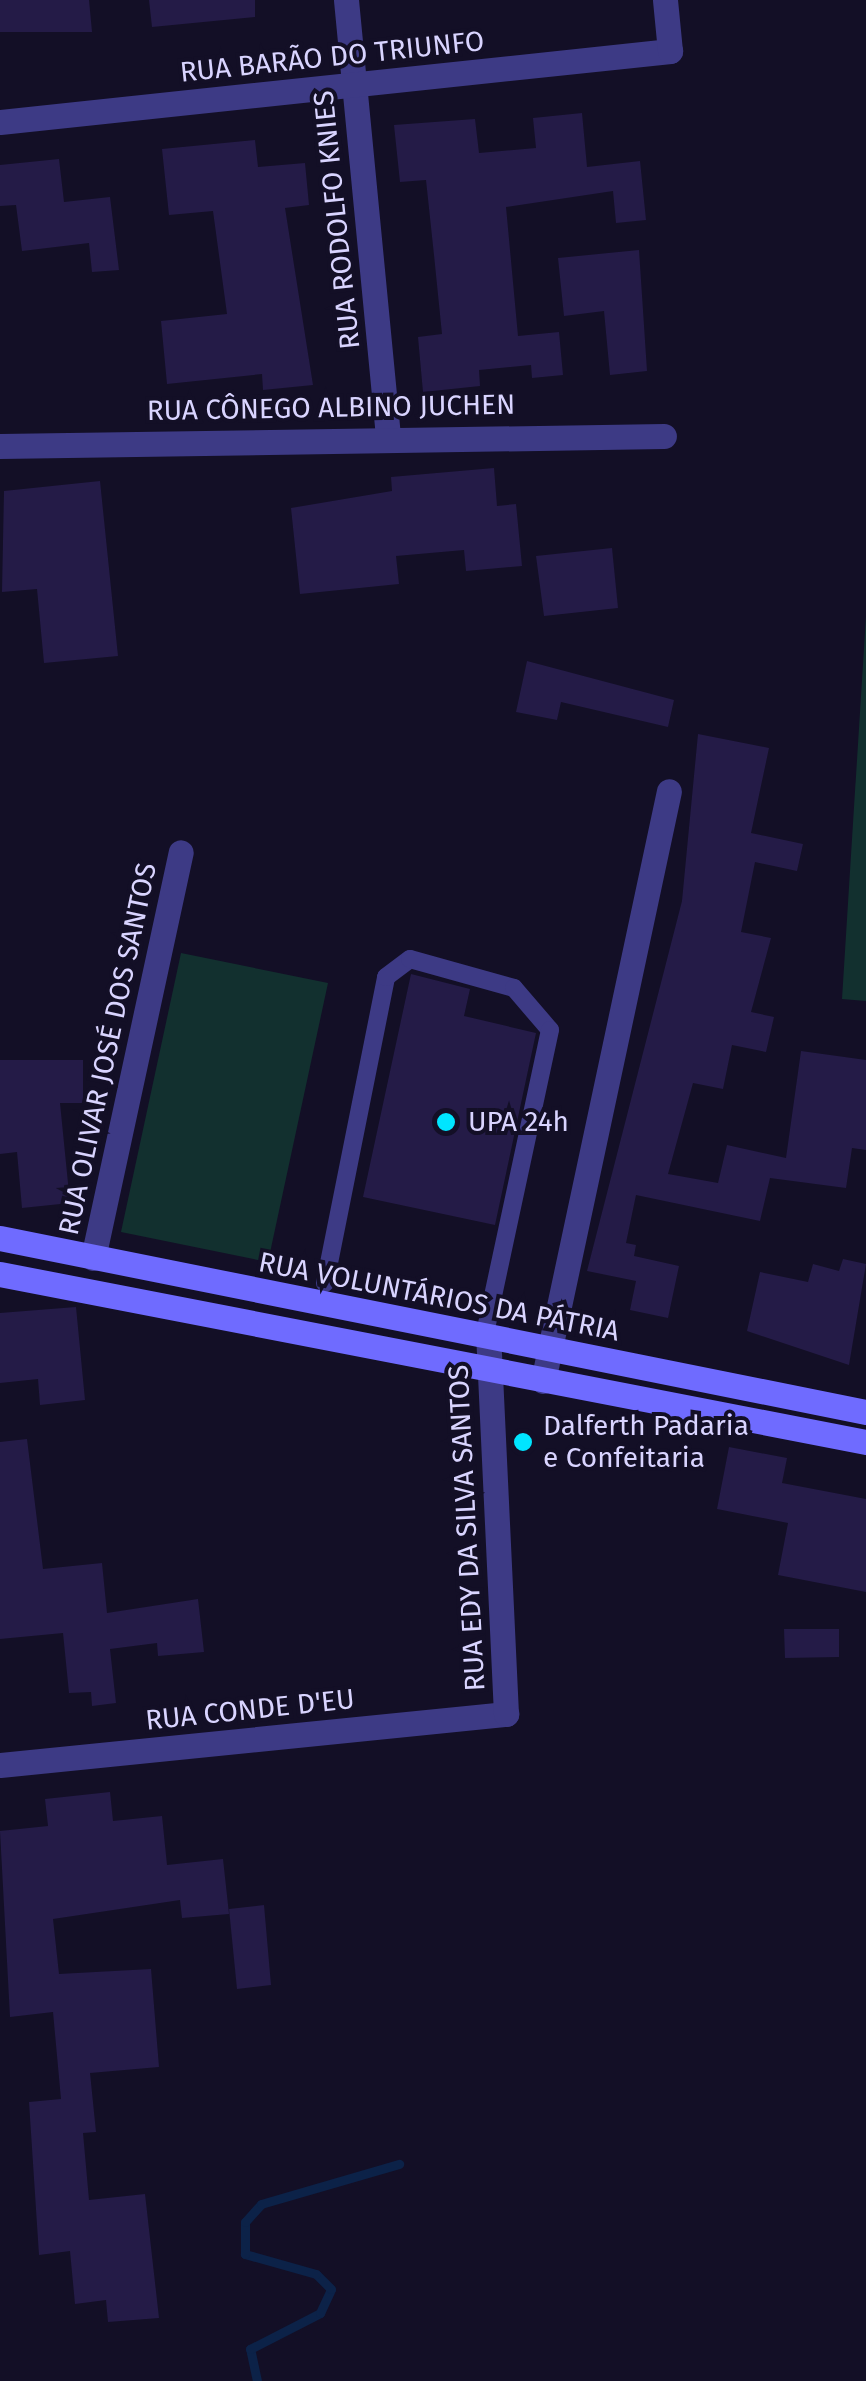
<!DOCTYPE html>
<html>
<head>
<meta charset="utf-8">
<style>
	body { margin:0 }
	#map { position:relative; width:866px; height:2381px; overflow:hidden; background:#130f26; font-family:"Fira Sans",sans-serif }
	div>[style] { position:absolute }
	.green>* { inset:0; background:#12302f }
	.stream>* { height:9px; margin:-4.5px; padding:0 4.5px; transform-origin:4.5px; border-radius:4.5px; background:#0c2248 }
	.building>* { inset:0; background:#241b47 }
	.service>* { height:18px; margin:-9px; padding:0 9px; transform-origin:9px; border-radius:9px; background:#3d3a85 }
	.minor>* { height:25px; margin:-12.5px; padding:0 12.5px; transform-origin:12.5px; border-radius:12.5px; background:#3d3a85 }
	.secondary>* { height:25px; margin:-12.5px; padding:0 12.5px; transform-origin:12.5px; border-radius:12.5px; background:#6f6bff }
	.dots>* { width:28px; height:28px; translate:-50% -50%; box-sizing:border-box; border:5px solid #130f26; border-radius:50% }
	span { translate:-50% -50%; white-space:nowrap; text-align:center; line-height:1.15; -webkit-text-stroke:8px #130f26; paint-order:stroke }
	.street-label { font-size:28px; color:#d9d4ff }
	.poi-label { font-size:28px; color:#d9d4ff }
	.left { translate:0 -50%; text-align:left }
</style>
</head>
<body>
<div id="map">
	<div class="green">
		<i style="clip-path:polygon(866px 616px,866px 1001px,842px 999px)"></i>
		<i style="clip-path:polygon(181px 953px,328px 983px,268px 1262px,121px 1232px)"></i>
	</div>
	<div class="stream">
		<i style="left:257px;top:2381px;width:33px;rotate:-102deg"></i>
		<i style="left:250px;top:2349px;width:79px;rotate:-27.2deg"></i>
		<i style="left:320px;top:2313px;width:26px;rotate:-65deg"></i>
		<i style="left:331px;top:2289px;width:21px;rotate:-135deg"></i>
		<i style="left:316px;top:2274px;width:74px;rotate:-164.3deg"></i>
		<i style="left:245px;top:2254px;width:32px;rotate:-90deg"></i>
		<i style="left:245px;top:2222px;width:24px;rotate:-48deg"></i>
		<i style="left:261px;top:2204px;width:144px;rotate:-16.2deg"></i>
	</div>
	<div class="building">
		<i style="clip-path:polygon(0 0,89px 0,92px 32px,0 32px)"></i>
		<i style="clip-path:polygon(149px 0,255px 0,255px 17px,152px 27px)"></i>
		<i style="clip-path:polygon(582px 113px,587px 167px,640px 161px,646px 220px,616px 223px,613px 191px,506px 207px,518px 336px,559px 332px,563px 375px,532px 378px,531px 365px,479px 370px,480px 386px,423px 392px,418px 337px,442px 334px,434px 255px,426px 180px,400px 182px,394px 125px,475px 119px,479px 153px,536px 148px,533px 118px)"></i>
		<i style="clip-path:polygon(255px 140px,258px 167px,305px 163px,309px 205px,285px 208px,313px 385px,263px 390px,262px 374px,167px 384px,161px 321px,227px 314px,213px 211px,169px 215px,162px 149px)"></i>
		<i style="clip-path:polygon(59px 159px,64px 202px,110px 197px,119px 270px,92px 272px,89px 243px,22px 251px,16px 205px,0 206px,0 165px)"></i>
		<i style="clip-path:polygon(639px 250px,647px 371px,610px 375px,604px 311px,564px 316px,558px 258px)"></i>
		<i style="clip-path:polygon(494px 468px,497px 506px,516px 504px,522px 566px,466px 571px,464px 550px,396px 556px,399px 584px,300px 594px,291px 508px,392px 491px,391px 477px)"></i>
		<i style="clip-path:polygon(100px 481px,118px 656px,44px 663px,37px 589px,2px 592px,4px 491px)"></i>
		<i style="clip-path:polygon(612px 548px,618px 608px,544px 616px,536px 556px)"></i>
		<i style="clip-path:polygon(527px 661px,674px 700px,668px 727px,561px 702px,557px 720px,516px 712px)"></i>
		<i style="clip-path:polygon(698px 734px,769px 748px,751px 833px,803px 844px,797px 871px,755px 862px,741px 932px,771px 938px,751px 1012px,774px 1017px,766px 1052px,732px 1045px,723px 1089px,693px 1083px,668px 1174px,718px 1183px,727px 1145px,786px 1158px,801px 1051px,866px 1060px,866px 1150px,852px 1148px,846px 1188px,770px 1178px,760px 1221px,636px 1195px,626px 1243px,636px 1245px,634px 1256px,679px 1266px,668px 1318px,630px 1310px,636px 1281px,587px 1271px,682px 901px)"></i>
		<i style="clip-path:polygon(411px 974px,470px 989px,464px 1016px,536px 1033px,495px 1225px,363px 1197px)"></i>
		<i style="clip-path:polygon(0 1060px,83px 1060px,83px 1103px,60px 1103px,70px 1203px,22px 1208px,17px 1152px,0 1154px)"></i>
		<i style="clip-path:polygon(843px 1259px,866px 1264px,849px 1365px,747px 1331px,760px 1272px,808px 1282px,813px 1264px,839px 1271px)"></i>
		<i style="clip-path:polygon(76px 1307px,85px 1400px,40px 1405px,38px 1379px,0 1383px,0 1313px)"></i>
		<i style="clip-path:polygon(27px 1439px,43px 1569px,102px 1563px,107px 1613px,198px 1599px,204px 1652px,158px 1656px,157px 1643px,110px 1649px,116px 1703px,92px 1706px,91px 1692px,69px 1693px,63px 1633px,0 1639px,0 1442px)"></i>
		<i style="clip-path:polygon(729px 1447px,787px 1458px,782px 1483px,866px 1499px,866px 1592px,778px 1575px,788px 1523px,717px 1509px)"></i>
		<i style="clip-path:polygon(784px 1629px,839px 1629px,839px 1657px,785px 1658px)"></i>
		<i style="clip-path:polygon(110px 1792px,113px 1821px,162px 1816px,167px 1865px,223px 1859px,229px 1914px,182px 1918px,180px 1900px,53px 1919px,59px 1974px,151px 1969px,159px 2067px,90px 2073px,96px 2132px,83px 2133px,89px 2200px,145px 2194px,159px 2318px,108px 2322px,106px 2300px,75px 2304px,70px 2251px,39px 2255px,29px 2102px,61px 2099px,53px 2012px,10px 2017px,0 1831px,48px 1826px,45px 1799px)"></i>
		<i style="clip-path:polygon(264px 1905px,271px 1985px,237px 1989px,229px 1909px)"></i>
	</div>
	<div class="service">
		<i style="left:325px;top:1283px;width:312px;rotate:-78.7deg"></i>
		<i style="left:386px;top:977px;width:30px;rotate:-37deg"></i>
		<i style="left:410px;top:959px;width:108px;rotate:15.6deg"></i>
		<i style="left:514px;top:988px;width:55px;rotate:49.4deg"></i>
		<i style="left:550px;top:1030px;width:300px;rotate:102.1deg"></i>
	</div>
	<div class="minor">
		<i style="left:346px;top:0;width:436px;rotate:84.5deg"></i>
		<i style="left:0;top:122px;width:674px;rotate:-6.05deg"></i>
		<i style="left:670px;top:51px;width:51px;rotate:-95.6deg"></i>
		<i style="left:0;top:446px;width:664px;rotate:-0.86deg"></i>
		<i style="left:93px;top:1258px;width:415px;rotate:-77.8deg"></i>
		<i style="left:543px;top:1381px;width:603px;rotate:-77.95deg"></i>
		<i style="left:0;top:1765px;width:509px;rotate:-5.76deg"></i>
		<i style="left:506px;top:1714px;width:376px;rotate:-92.7deg"></i>
	</div>
	<div class="secondary">
		<i style="left:0;top:1238px;width:883px;rotate:11.36deg"></i>
		<i style="left:0;top:1274px;width:882px;rotate:10.98deg"></i>
	</div>
	<div class="dots">
		<i style="left:446px;top:1122px;background:#00e5ff"></i>
		<i style="left:523px;top:1442px;background:#00e5ff"></i>
	</div>
	<div class="street-label">
		<span style="left:332px;top:57px;rotate:-6deg">RUA BARÃO DO TRIUNFO</span>
		<span style="left:337px;top:220px;rotate:-96deg">RUA RODOLFO KNIES</span>
		<span style="left:331px;top:408px;rotate:-1deg">RUA CÔNEGO ALBINO JUCHEN</span>
		<span style="left:108px;top:1049px;rotate:-78deg">RUA OLIVAR JOSÉ DOS SANTOS</span>
		<span style="left:439px;top:1297px;rotate:11deg">RUA VOLUNTÁRIOS DA PÁTRIA</span>
		<span style="left:467px;top:1528px;rotate:-93deg">RUA EDY DA SILVA SANTOS</span>
		<span style="left:250px;top:1710px;rotate:-6deg">RUA CONDE D'EU</span>
	</div>
	<div class="poi-label">
		<span class="left" style="left:468px;top:1122px">UPA 24h</span>
		<span class="left" style="left:543px;top:1442px">Dalferth Padaria<br>e Confeitaria</span>
	</div>
</div>
</body>
</html>
